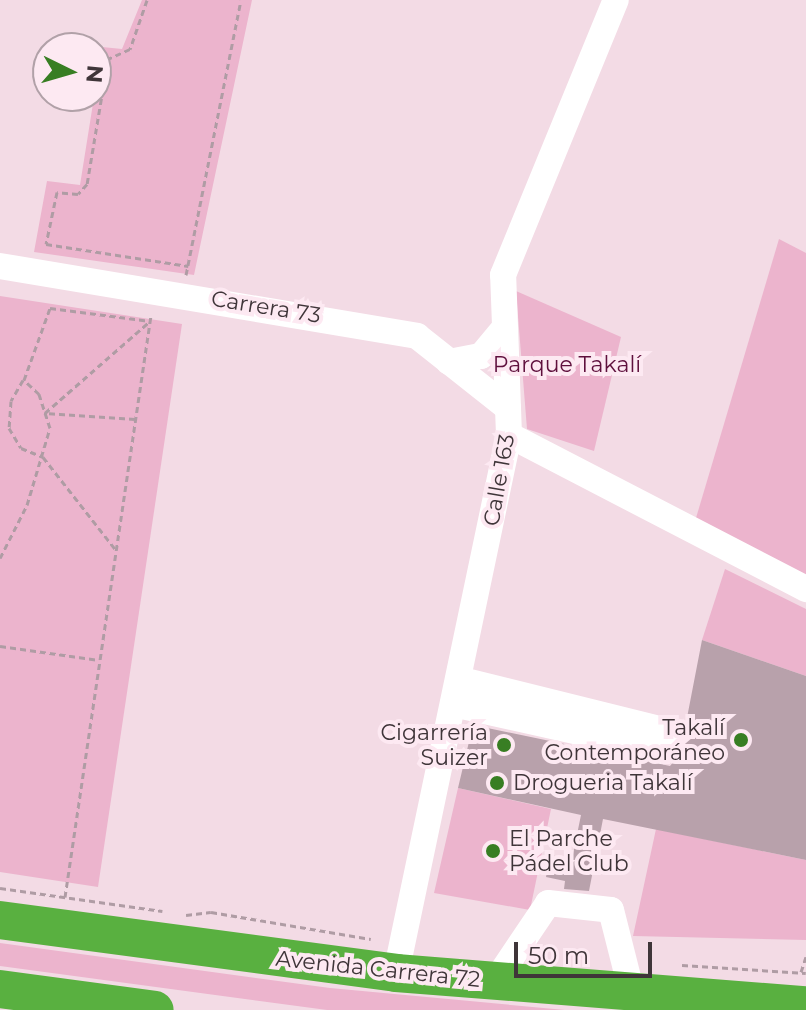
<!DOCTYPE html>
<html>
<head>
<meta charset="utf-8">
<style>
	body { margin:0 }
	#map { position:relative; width:806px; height:1010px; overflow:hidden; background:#f3dbe5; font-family:Montserrat,sans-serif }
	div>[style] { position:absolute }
	.green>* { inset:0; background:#ecb4cd }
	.building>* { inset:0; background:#b8a1ab }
	.path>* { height:3px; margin-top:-1.5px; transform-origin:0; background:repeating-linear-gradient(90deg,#af9ca4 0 6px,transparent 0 10px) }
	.minor>* { height:26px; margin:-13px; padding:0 13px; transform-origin:13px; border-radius:13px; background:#fff }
	.highway>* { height:38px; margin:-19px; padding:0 19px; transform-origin:19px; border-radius:19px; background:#59b040 }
	.dots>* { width:22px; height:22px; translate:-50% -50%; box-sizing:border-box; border:4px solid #fde9f2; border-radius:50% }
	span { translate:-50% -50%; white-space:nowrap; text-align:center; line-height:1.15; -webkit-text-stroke:8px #fde9f2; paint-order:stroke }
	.street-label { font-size:22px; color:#3f3539 }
	.park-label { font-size:22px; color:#5f103d }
	.poi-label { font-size:22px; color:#3f3539 }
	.right { translate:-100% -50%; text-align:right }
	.left { translate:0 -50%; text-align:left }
	.north { position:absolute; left:32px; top:32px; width:80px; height:80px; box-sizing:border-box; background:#fde9f2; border:2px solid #b1a1a8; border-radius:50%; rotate:95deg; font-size:22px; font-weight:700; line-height:32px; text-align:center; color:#3f3539 }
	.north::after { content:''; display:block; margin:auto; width:28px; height:36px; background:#387e23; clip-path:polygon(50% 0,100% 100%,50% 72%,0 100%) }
	.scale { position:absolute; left:514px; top:942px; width:138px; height:36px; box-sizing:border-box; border:4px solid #3f3539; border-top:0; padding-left:10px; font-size:24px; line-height:28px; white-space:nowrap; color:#3f3539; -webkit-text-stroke:6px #fde9f2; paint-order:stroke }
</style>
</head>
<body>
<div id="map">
	<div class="green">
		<i style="clip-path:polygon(142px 0,252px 0,194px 275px,34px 252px,47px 181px,80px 185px,102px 47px,122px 49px)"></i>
		<i style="clip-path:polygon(779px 239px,806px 253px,806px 576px,696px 518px)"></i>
		<i style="clip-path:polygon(516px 291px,621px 337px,594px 451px,527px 429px)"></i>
		<i style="clip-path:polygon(0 296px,182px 324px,98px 887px,0 872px)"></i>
		<i style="clip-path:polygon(725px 569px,806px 609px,806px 676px,702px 640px)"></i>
		<i style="clip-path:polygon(458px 788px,551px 809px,530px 910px,434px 893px)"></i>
		<i style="clip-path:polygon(656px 829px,806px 860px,806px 940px,633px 936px)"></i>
		<i style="clip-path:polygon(0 943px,330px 988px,565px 1010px,327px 1010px,0 966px)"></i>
	</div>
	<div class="building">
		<i style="clip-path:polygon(702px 640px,806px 676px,806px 860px,603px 819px,589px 891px,564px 889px,565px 881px,546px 877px,550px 855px,572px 859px,581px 815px,458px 788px,473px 725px,670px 766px,680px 754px)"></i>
	</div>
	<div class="path">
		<i style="left:147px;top:0;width:52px;rotate:109.1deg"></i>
		<i style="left:130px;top:49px;width:24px;rotate:156deg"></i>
		<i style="left:108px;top:59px;width:127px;rotate:99.5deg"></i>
		<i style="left:87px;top:184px;width:13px;rotate:132deg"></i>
		<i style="left:78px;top:194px;width:21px;rotate:-175deg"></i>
		<i style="left:57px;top:192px;width:53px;rotate:101.9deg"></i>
		<i style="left:46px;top:244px;width:144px;rotate:8.8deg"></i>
		<i style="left:186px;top:275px;width:280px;rotate:-78.7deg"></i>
		<i style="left:23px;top:380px;width:24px;rotate:120deg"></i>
		<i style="left:11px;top:401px;width:27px;rotate:94deg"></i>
		<i style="left:9px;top:428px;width:23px;rotate:59deg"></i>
		<i style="left:21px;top:448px;width:24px;rotate:22deg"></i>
		<i style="left:43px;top:457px;width:118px;rotate:51.9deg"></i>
		<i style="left:135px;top:419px;width:90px;rotate:-176.2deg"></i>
		<i style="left:45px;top:413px;width:138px;rotate:-41.2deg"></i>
		<i style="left:0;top:558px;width:59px;rotate:-63deg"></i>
		<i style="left:27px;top:505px;width:80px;rotate:-73.4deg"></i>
		<i style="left:50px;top:428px;width:36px;rotate:-108deg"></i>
		<i style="left:39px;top:394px;width:21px;rotate:-137deg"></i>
		<i style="left:24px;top:380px;width:77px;rotate:-70.1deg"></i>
		<i style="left:50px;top:308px;width:101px;rotate:7.4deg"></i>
		<i style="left:0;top:646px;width:100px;rotate:8deg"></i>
		<i style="left:0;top:888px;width:164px;rotate:8.1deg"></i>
		<i style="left:65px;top:897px;width:588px;rotate:-81.59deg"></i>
		<i style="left:186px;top:915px;width:25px;rotate:-7deg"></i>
		<i style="left:211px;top:912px;width:162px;rotate:9.6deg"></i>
		<i style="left:682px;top:965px;width:124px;rotate:3.7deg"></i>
		<i style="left:801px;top:972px;width:16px;rotate:-72deg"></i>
	</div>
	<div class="minor">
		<i style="left:0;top:266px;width:423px;rotate:9.5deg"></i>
		<i style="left:417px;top:336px;width:116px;rotate:38.4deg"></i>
		<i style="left:449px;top:362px;width:33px;rotate:-11deg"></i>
		<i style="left:481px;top:356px;width:33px;rotate:-50deg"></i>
		<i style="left:509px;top:435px;width:335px;rotate:27.4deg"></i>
		<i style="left:453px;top:704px;width:216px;rotate:12.6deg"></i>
		<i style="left:664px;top:751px;width:20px;rotate:-79deg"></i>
		<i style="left:668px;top:731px;width:216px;rotate:-166.1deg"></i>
		<i style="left:396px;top:973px;width:550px;rotate:-78.14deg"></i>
		<i style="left:509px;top:435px;width:160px;rotate:-92.1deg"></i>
		<i style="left:503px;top:275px;width:297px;rotate:-67.7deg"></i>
		<i style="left:495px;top:982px;width:95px;rotate:-56.1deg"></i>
		<i style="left:548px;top:903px;width:63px;rotate:6.3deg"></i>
		<i style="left:611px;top:910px;width:86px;rotate:75.8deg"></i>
	</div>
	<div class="highway">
		<i style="left:0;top:920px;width:400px;rotate:7.6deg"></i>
		<i style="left:396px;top:973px;width:411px;rotate:4.5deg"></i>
		<i style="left:0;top:989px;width:156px;rotate:7.7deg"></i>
	</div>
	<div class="dots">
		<i style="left:741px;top:740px;background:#387e23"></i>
		<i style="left:504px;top:745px;background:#387e23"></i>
		<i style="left:497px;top:783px;background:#387e23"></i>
		<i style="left:493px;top:851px;background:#387e23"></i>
	</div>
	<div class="street-label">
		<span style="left:266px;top:307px;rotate:9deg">Carrera 73</span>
		<span style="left:499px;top:480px;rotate:-80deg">Calle 163</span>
		<span style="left:378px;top:969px;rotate:6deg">Avenida Carrera 72</span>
	</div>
	<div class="park-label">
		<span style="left:567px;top:365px">Parque Takalí</span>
	</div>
	<div class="poi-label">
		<span class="right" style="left:725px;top:740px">Takalí<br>Contemporáneo</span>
		<span class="right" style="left:488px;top:745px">Cigarrería<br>Suizer</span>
		<span class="left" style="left:513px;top:783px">Drogueria Takalí</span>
		<span class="left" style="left:509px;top:851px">El Parche<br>Pádel Club</span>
	</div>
	<div class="north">N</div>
	<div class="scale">50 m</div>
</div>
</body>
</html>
